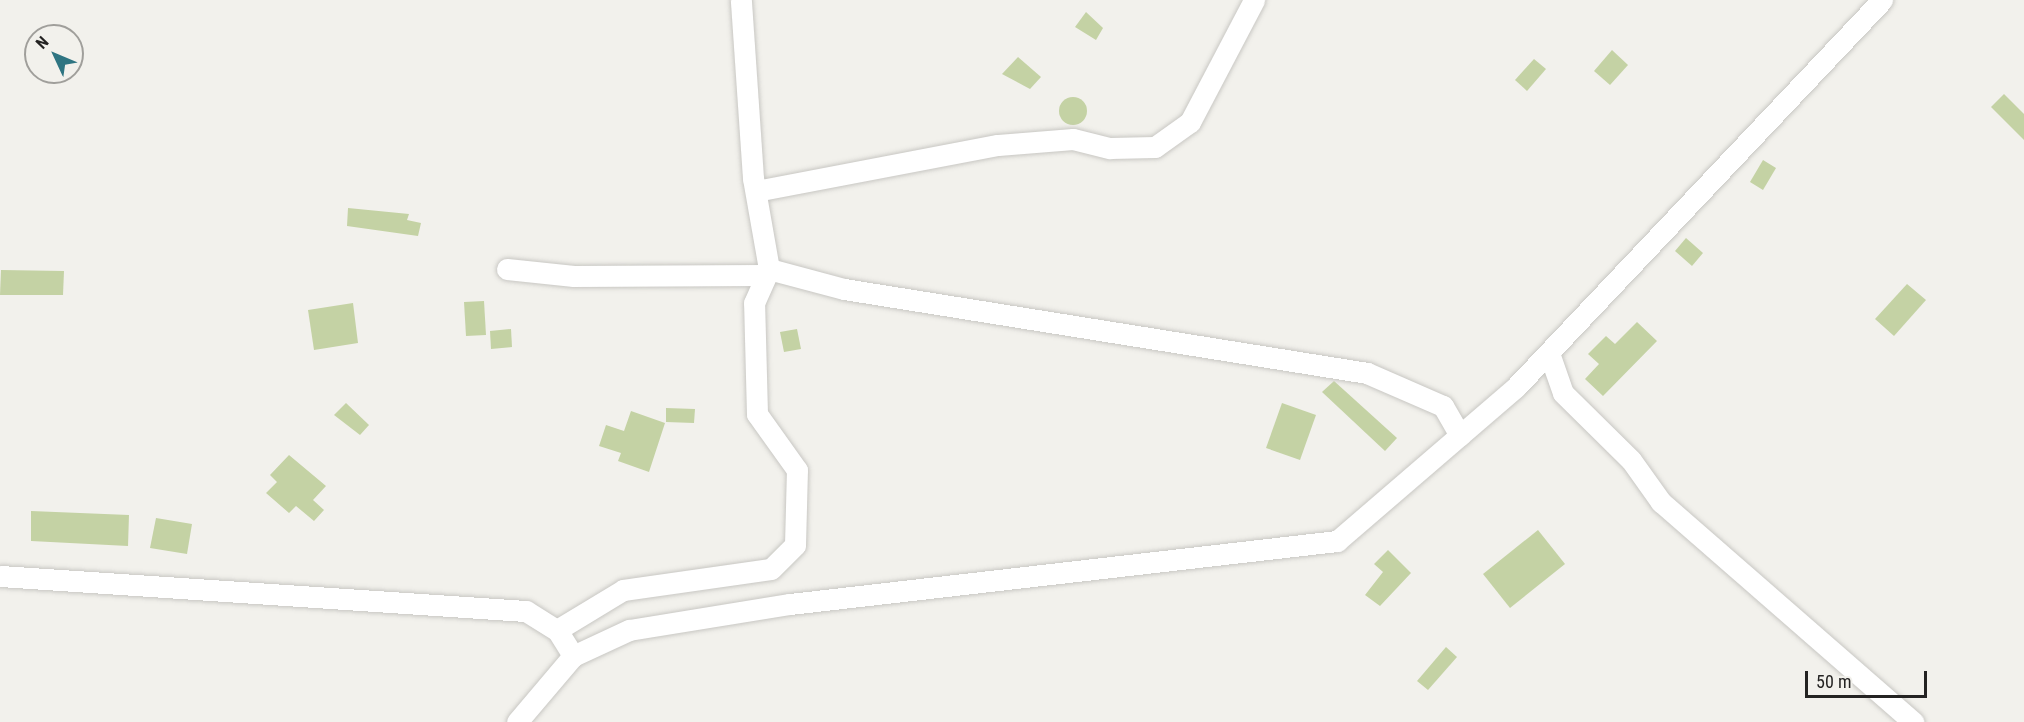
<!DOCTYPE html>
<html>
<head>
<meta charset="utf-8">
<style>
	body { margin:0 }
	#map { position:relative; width:2024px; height:722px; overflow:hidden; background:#f2f1ec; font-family:"Roboto Condensed",sans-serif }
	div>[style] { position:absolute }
	.building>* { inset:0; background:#c4d2a4 }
	.round { border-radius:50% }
	.roads { filter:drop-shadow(0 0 2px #c8c7c3) drop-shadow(0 0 2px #c8c7c3) }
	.minor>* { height:21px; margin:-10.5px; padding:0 10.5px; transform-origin:10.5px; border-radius:10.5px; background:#fff }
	span { translate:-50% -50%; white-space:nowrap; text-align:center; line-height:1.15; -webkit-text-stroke:4.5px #f2f1ec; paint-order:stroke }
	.north { position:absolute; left:24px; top:24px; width:60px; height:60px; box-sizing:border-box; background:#f2f1ec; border:2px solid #a09f9b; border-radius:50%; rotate:314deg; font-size:16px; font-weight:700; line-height:24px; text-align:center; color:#242322 }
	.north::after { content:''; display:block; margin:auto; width:21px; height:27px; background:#2f7582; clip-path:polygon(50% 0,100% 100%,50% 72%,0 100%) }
	.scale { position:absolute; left:1805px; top:671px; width:122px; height:27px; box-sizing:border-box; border:3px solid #242322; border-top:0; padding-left:8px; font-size:18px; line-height:21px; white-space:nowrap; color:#242322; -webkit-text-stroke:4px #f2f1ec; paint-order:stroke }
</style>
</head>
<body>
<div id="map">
	<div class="building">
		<i style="clip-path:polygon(1086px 12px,1103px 28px,1096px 40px,1075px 27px)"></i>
		<i style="clip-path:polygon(1612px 50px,1628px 65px,1610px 85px,1594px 71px)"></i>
		<i style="clip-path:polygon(1018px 57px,1041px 77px,1030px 89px,1002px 74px)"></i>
		<i style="clip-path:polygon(1534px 59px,1546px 69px,1527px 91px,1515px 80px)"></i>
		<i style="clip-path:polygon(2004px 94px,2024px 114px,2024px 140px,1991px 107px)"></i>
		<i class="round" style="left:1059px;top:97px;width:28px;height:28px"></i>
		<i style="clip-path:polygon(1763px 160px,1776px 168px,1763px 190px,1750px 182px)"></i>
		<i style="clip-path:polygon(348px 208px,409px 214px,407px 220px,421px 223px,418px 236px,347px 226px)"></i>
		<i style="clip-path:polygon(1686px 238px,1703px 253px,1692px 266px,1675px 251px)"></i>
		<i style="clip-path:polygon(1px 270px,64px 271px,63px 295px,0 295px)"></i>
		<i style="clip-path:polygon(1907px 284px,1926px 300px,1894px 336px,1875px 319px)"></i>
		<i style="clip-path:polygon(484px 301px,486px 335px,466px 336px,464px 302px)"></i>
		<i style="clip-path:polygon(353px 303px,358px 343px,314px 350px,308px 310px)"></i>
		<i style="clip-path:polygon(1637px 322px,1657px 341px,1603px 396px,1585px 379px,1599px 364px,1588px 354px,1606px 336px,1615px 344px)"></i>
		<i style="clip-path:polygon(511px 329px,512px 347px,491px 349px,490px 331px)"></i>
		<i style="clip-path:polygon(797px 329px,801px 349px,784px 352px,780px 332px)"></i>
		<i style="clip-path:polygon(1334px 381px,1397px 438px,1385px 451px,1322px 392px)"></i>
		<i style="clip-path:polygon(346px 403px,369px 425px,360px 435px,334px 415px)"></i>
		<i style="clip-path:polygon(1282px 403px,1316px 415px,1300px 460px,1266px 448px)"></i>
		<i style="clip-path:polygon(666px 408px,695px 409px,694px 423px,666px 422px)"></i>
		<i style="clip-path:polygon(631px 411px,665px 423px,649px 472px,618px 461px,621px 453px,599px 446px,606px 425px,624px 431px)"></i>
		<i style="clip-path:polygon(289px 455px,326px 486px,313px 500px,324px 510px,314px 521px,296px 506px,289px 513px,266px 493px,277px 482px,270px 475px)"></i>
		<i style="clip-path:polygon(31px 511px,129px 515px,128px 546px,31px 541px)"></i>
		<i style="clip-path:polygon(156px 518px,192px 524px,187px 554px,150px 548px)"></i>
		<i style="clip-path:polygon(1538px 530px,1565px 564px,1510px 608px,1483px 574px)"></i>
		<i style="clip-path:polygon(1388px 550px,1411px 573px,1380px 606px,1365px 595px,1383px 572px,1374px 564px)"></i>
		<i style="clip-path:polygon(1446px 647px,1457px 657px,1428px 690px,1417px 681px)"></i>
	</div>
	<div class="roads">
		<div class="minor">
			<i style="left:756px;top:191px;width:246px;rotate:-10.8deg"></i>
			<i style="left:998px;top:145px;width:75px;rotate:-4.6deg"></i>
			<i style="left:1073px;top:139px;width:38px;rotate:14deg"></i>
			<i style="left:1110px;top:148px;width:45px;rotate:-1.3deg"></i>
			<i style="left:1155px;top:147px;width:43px;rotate:-35.5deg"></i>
			<i style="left:1190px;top:122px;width:138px;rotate:-62.3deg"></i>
			<i style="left:507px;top:269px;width:67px;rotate:6deg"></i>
			<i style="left:574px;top:276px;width:189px;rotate:-0.3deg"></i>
			<i style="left:769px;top:269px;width:78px;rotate:14.9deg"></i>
			<i style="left:844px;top:289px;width:530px;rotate:9.12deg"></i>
			<i style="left:1367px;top:373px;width:83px;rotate:23.5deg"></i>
			<i style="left:1443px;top:406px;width:34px;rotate:60deg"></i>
			<i style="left:1549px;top:353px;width:42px;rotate:70.7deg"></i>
			<i style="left:1563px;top:393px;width:95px;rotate:44.6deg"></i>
			<i style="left:1631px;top:460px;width:52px;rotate:54.5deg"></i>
			<i style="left:1661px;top:502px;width:335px;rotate:41.1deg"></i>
			<i style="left:0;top:576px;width:527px;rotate:3.81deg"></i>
			<i style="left:526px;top:611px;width:36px;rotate:32deg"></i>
			<i style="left:557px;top:630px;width:31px;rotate:58deg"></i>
			<i style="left:557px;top:630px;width:77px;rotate:-31.2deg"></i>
			<i style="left:623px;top:590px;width:149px;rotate:-8.1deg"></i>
			<i style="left:771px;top:569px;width:34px;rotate:-45deg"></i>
			<i style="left:795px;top:545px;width:75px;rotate:-88.5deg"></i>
			<i style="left:797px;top:470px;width:69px;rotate:-125.5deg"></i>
			<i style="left:757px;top:414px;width:111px;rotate:-91.5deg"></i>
			<i style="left:754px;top:303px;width:37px;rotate:-66deg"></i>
			<i style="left:769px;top:269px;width:92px;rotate:-100deg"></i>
			<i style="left:753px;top:178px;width:178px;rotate:-93.9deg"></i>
			<i style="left:517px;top:722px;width:87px;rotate:-49.7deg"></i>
			<i style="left:573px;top:656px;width:62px;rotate:-24.9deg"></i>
			<i style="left:629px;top:630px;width:163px;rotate:-9.2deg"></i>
			<i style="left:790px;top:604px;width:551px;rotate:-6.57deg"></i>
			<i style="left:1337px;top:541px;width:235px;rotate:-40.7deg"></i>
			<i style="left:1515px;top:388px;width:534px;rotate:-46.59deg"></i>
		</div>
	</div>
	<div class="north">N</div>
	<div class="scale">50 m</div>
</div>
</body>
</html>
